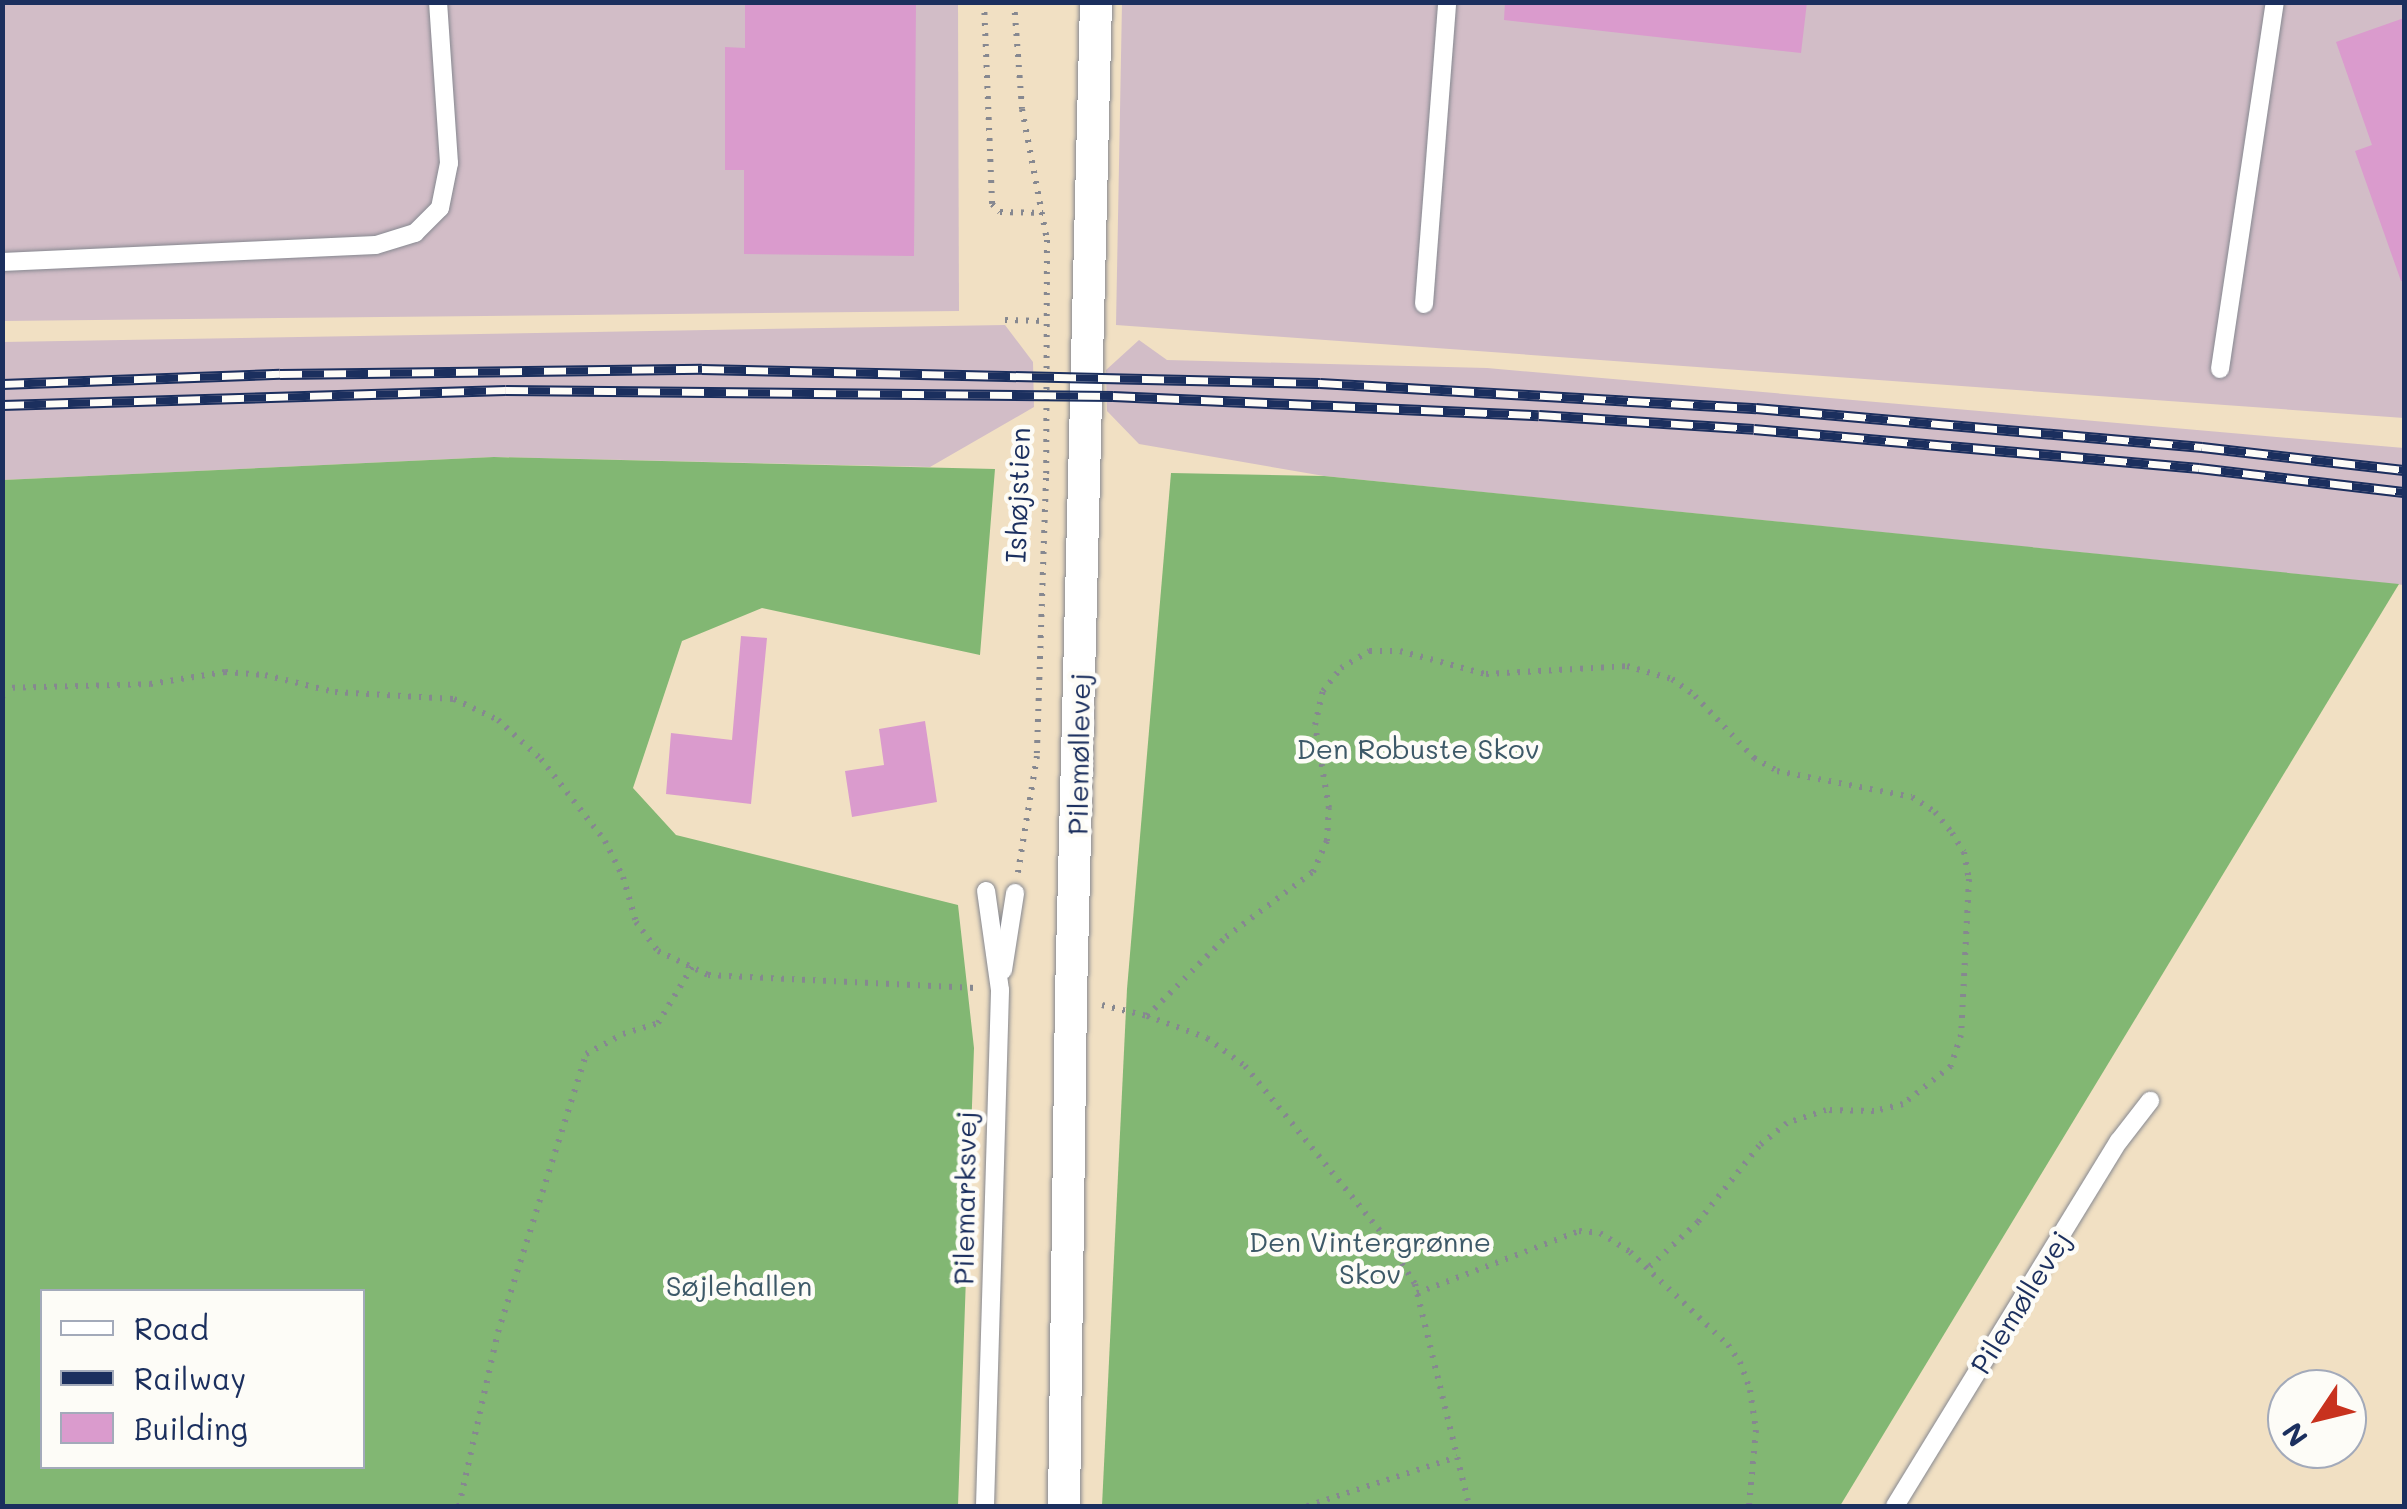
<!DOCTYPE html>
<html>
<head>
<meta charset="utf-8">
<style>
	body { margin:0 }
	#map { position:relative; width:2407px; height:1509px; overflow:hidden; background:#f1e0c3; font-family:Mali,sans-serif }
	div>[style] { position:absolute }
	.industrial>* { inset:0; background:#d2bdc7 }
	.forest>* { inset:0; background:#82b773 }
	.building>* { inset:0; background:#da9bcd }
	.path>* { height:6px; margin-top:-3px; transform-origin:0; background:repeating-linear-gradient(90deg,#868890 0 2.5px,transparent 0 10.5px) }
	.roads { filter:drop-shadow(0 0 2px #868890) drop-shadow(0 0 2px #868890) }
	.lane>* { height:18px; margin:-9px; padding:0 9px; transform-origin:9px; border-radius:9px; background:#fff }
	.street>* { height:32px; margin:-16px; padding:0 16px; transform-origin:16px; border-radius:16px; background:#fff }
	.rail>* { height:11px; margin-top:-5.5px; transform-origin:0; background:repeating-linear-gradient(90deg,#fdfcf7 0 22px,#1b2f5e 0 44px); box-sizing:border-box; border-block:2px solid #1b2f5e }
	span { translate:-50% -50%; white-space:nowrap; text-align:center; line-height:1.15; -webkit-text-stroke:9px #fdfcf7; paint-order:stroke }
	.street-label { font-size:28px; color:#1b2f5e }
	.park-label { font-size:28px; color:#3d5968 }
	.frame { position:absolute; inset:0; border:5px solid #1b2f5e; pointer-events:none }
	.legend { position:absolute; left:40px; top:1289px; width:325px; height:180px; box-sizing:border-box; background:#fdfcf7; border:2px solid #a3aaba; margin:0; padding:12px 18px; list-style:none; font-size:30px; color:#1b2f5e }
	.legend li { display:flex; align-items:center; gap:20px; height:50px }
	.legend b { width:50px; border:2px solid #a3aaba }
	.north { position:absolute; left:2267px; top:1369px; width:100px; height:100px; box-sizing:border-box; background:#fdfcf7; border:2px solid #a3aaba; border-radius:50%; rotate:235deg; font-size:28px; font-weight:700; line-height:40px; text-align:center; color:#1b2f5e }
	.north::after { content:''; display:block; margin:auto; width:35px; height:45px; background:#c8321e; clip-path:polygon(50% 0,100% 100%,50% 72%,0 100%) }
</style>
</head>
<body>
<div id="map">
	<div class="industrial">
		<i style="clip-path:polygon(2px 3px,958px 3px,959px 311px,3px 321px)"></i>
		<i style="clip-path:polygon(1122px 3px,2404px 3px,2404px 418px,1116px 325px)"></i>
		<i style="clip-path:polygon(1005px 325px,1033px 362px,1034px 407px,930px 467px,494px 457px,3px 480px,3px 342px)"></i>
		<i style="clip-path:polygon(1139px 340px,1167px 360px,1487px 368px,2404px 448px,2404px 585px,1324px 476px,1139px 444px,1107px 411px,1106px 370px)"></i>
	</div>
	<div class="forest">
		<i style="clip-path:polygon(evenodd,494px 457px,995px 469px,980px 655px,762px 608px,682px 641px,633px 788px,676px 835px,958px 905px,974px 1048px,958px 1506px,3px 1506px,3px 480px,494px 457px,42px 1292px,362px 1292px,362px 1466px,42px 1466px,42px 1292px)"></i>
		<i style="clip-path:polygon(1171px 473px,1324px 476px,2399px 584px,1840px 1506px,1102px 1506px,1127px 989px)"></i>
	</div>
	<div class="building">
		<i style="clip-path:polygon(745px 2px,916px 2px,914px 256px,744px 254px,744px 170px,725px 170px,725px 47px,745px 48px)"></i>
		<i style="clip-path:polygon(1505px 2px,1807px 2px,1801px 53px,1504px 20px)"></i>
		<i style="clip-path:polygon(2404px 18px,2404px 281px,2401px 281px,2355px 151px,2372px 145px,2336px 42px)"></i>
		<i style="clip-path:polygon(741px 636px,767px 638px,751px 804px,666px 794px,671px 733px,732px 740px)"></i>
		<i style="clip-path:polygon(925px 721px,937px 802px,852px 817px,845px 771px,884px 765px,879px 729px)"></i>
	</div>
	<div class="path">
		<i style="left:984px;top:2px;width:202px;rotate:87.7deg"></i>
		<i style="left:992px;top:204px;width:11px;rotate:45deg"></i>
		<i style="left:1000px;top:212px;width:43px;rotate:1.3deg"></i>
		<i style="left:1014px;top:2px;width:107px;rotate:85.7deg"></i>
		<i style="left:1022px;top:109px;width:133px;rotate:79.2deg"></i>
		<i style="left:1047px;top:240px;width:238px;rotate:90.2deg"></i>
		<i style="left:1046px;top:478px;width:278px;rotate:91.9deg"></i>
		<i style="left:1037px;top:756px;width:118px;rotate:99.3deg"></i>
		<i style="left:1005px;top:320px;width:42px;rotate:1.4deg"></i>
		<i style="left:2px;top:688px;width:148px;rotate:-1.5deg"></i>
		<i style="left:150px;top:684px;width:76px;rotate:-9.1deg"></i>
		<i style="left:225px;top:672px;width:40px;rotate:4.3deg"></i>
		<i style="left:265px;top:675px;width:72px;rotate:13.7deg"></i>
		<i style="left:335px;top:692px;width:119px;rotate:3.4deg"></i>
		<i style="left:454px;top:699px;width:49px;rotate:25.5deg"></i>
		<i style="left:498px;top:720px;width:58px;rotate:42.2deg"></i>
		<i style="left:541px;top:759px;width:104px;rotate:52deg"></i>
		<i style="left:605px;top:841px;width:40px;rotate:63.4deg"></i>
		<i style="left:623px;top:877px;width:47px;rotate:73.9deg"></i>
		<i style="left:636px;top:922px;width:36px;rotate:53deg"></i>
		<i style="left:658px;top:951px;width:55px;rotate:25.6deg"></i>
		<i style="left:708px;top:975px;width:268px;rotate:2.8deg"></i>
		<i style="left:2px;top:698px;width:10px;rotate:-66deg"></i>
		<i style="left:1102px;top:1005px;width:46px;rotate:13.7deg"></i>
		<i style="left:1147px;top:1016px;width:64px;rotate:20.1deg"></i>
		<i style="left:1207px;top:1038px;width:47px;rotate:36.4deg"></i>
		<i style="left:1245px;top:1066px;width:221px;rotate:50.7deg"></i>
		<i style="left:1385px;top:1237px;width:56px;rotate:57.4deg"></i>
		<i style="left:1415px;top:1284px;width:228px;rotate:76.3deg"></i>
		<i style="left:1147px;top:1016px;width:112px;rotate:-45deg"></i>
		<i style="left:1226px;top:937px;width:109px;rotate:-36.8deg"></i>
		<i style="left:1313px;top:872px;width:34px;rotate:-66deg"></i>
		<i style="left:1327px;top:841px;width:33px;rotate:-87deg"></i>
		<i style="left:1329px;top:808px;width:84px;rotate:-99.6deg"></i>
		<i style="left:1315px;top:725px;width:35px;rotate:-77deg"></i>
		<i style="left:1323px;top:691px;width:29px;rotate:-52deg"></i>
		<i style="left:1341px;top:668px;width:33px;rotate:-31deg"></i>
		<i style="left:1369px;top:651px;width:31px"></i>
		<i style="left:1400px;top:651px;width:89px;rotate:15deg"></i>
		<i style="left:1486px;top:674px;width:141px;rotate:-3.2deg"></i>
		<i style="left:1627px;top:666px;width:47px;rotate:16.1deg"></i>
		<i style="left:1672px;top:679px;width:29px;rotate:36deg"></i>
		<i style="left:1695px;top:696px;width:86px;rotate:46.4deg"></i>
		<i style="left:1754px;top:758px;width:26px;rotate:29deg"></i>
		<i style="left:1777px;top:771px;width:137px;rotate:10.9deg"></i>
		<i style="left:1912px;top:797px;width:27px;rotate:33deg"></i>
		<i style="left:1935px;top:812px;width:27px;rotate:51deg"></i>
		<i style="left:1952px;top:833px;width:22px;rotate:58deg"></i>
		<i style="left:1964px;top:852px;width:27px;rotate:80deg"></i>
		<i style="left:1969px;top:879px;width:156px;rotate:92.9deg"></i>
		<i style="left:1961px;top:1035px;width:33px;rotate:108deg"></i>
		<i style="left:1951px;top:1066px;width:61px;rotate:141.6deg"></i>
		<i style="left:1903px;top:1104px;width:30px;rotate:166deg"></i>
		<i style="left:1874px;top:1111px;width:48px;rotate:-178.8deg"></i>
		<i style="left:1826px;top:1110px;width:41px;rotate:161.6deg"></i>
		<i style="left:1787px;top:1123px;width:36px;rotate:141deg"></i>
		<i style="left:1759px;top:1146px;width:97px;rotate:128.8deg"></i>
		<i style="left:1698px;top:1222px;width:68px;rotate:137.4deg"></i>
		<i style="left:1417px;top:1293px;width:173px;rotate:-20.9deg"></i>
		<i style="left:1579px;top:1231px;width:21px;rotate:5deg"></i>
		<i style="left:1600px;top:1233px;width:36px;rotate:32deg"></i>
		<i style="left:1630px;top:1252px;width:135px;rotate:43.5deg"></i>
		<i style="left:1728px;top:1345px;width:21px;rotate:55deg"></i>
		<i style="left:1740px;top:1362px;width:30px;rotate:70deg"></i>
		<i style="left:1750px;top:1390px;width:40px;rotate:81.5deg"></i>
		<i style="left:1756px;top:1430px;width:76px;rotate:95.3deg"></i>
		<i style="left:459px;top:1506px;width:178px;rotate:-77.4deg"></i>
		<i style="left:498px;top:1332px;width:292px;rotate:-72.4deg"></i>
		<i style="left:586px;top:1054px;width:42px;rotate:-28.4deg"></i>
		<i style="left:623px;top:1034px;width:37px;rotate:-17deg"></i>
		<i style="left:658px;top:1023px;width:66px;rotate:-58.7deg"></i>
		<i style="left:1307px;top:1506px;width:158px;rotate:-18.1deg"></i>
	</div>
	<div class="roads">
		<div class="lane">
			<i style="left:2px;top:262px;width:374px;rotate:-2.6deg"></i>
			<i style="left:376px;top:245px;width:41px;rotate:-17.1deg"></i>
			<i style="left:415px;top:233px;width:35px;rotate:-45deg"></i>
			<i style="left:440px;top:208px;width:46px;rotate:-78.7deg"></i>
			<i style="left:449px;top:163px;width:161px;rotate:-93.9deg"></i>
			<i style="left:1424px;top:304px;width:303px;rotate:-85.6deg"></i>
			<i style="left:2220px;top:369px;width:371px;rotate:-81.5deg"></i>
			<i style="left:1003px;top:970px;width:78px;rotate:-81.1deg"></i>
			<i style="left:985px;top:1506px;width:516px;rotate:-88.33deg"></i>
			<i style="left:1000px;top:990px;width:100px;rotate:-98deg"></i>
			<i style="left:1895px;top:1506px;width:428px;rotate:-58.5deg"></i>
			<i style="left:2119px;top:1141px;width:51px;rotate:-52.2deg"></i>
		</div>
		<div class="street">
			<i style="left:1064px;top:1506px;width:510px;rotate:-89.21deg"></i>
			<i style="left:1071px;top:996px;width:994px;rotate:-88.56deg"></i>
		</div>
	</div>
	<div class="rail">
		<i style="left:2px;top:384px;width:278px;rotate:-2.1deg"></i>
		<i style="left:280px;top:374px;width:422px;rotate:-0.7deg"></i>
		<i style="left:702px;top:369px;width:618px;rotate:1.3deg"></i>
		<i style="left:1320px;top:383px;width:437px;rotate:3.3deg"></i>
		<i style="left:1756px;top:408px;width:448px;rotate:5deg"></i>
		<i style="left:2202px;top:447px;width:203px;rotate:6.5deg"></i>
		<i style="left:2px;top:405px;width:504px;rotate:-1.7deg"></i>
		<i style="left:506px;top:390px;width:607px;rotate:0.57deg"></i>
		<i style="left:1113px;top:396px;width:426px;rotate:2.6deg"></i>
		<i style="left:1539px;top:415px;width:215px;rotate:3.7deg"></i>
		<i style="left:1754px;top:429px;width:447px;rotate:5deg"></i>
		<i style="left:2199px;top:468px;width:206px;rotate:6.7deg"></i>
	</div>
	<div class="street-label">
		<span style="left:1017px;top:495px;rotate:-88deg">Ishøjstien</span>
		<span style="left:1078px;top:754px;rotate:-89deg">Pilemøllevej</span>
		<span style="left:964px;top:1198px;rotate:-89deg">Pilemarksvej</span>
		<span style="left:2020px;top:1302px;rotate:-58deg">Pilemøllevej</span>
	</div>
	<div class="park-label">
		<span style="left:1418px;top:748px">Den Robuste Skov</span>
		<span style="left:1370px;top:1257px">Den Vintergrønne<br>Skov</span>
		<span style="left:739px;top:1285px">Søjlehallen</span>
	</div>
	<div class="frame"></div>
	<ul class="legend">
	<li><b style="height:12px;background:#fff"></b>Road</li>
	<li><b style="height:12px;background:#1b2f5e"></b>Railway</li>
	<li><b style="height:28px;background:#da9bcd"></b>Building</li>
	</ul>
	<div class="north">N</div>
</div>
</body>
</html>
